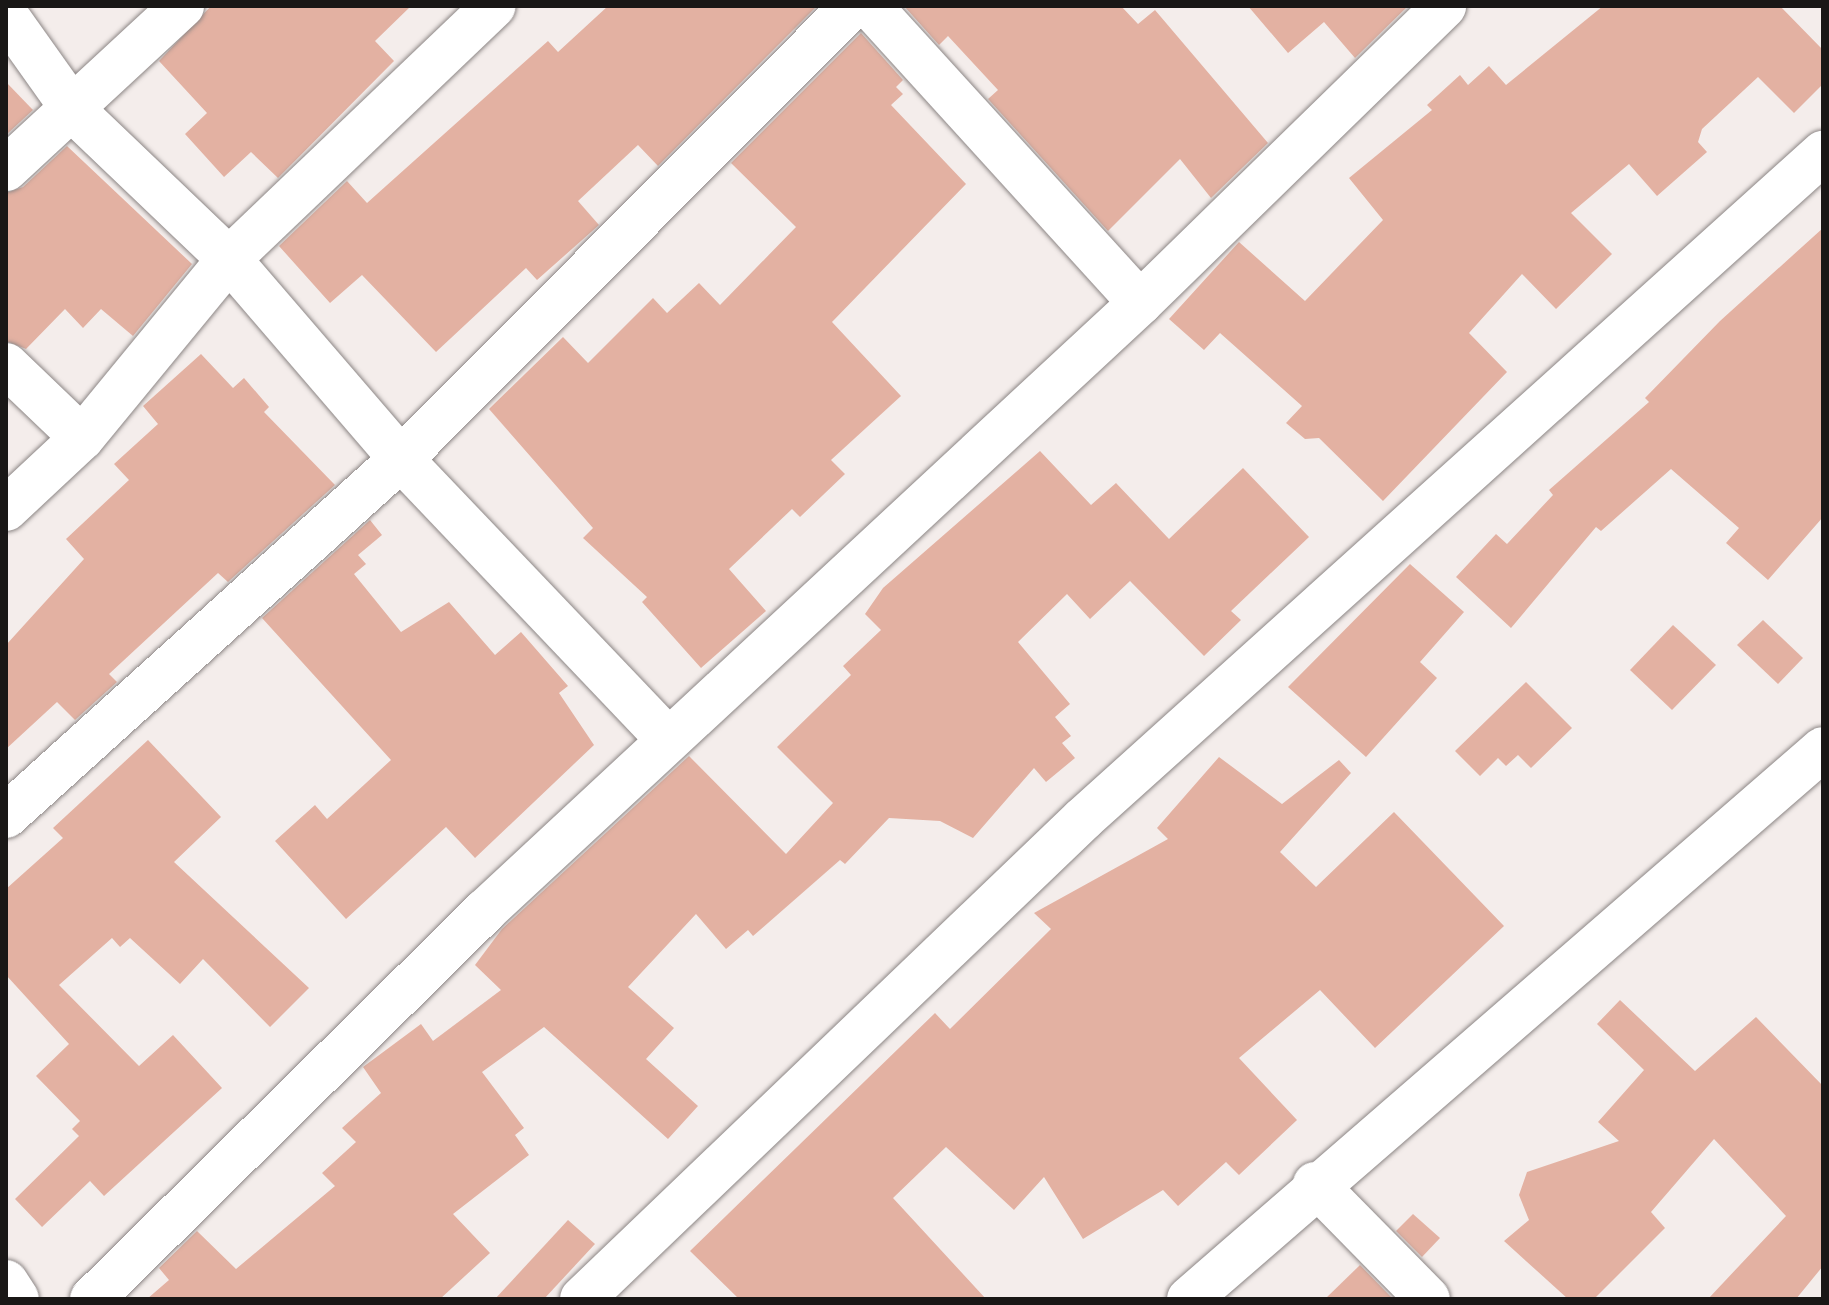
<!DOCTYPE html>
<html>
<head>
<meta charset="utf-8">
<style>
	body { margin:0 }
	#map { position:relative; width:1829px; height:1305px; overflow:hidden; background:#f4edeb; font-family:Inter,sans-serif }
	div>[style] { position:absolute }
	.building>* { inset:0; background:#e3b1a2 }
	.roads { filter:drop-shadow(0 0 2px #8c8685) drop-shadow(0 0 2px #8c8685) }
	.minor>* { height:44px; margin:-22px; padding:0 22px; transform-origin:22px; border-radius:22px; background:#fff }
	.tertiary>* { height:44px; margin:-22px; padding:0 22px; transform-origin:22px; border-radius:22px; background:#fff }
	span { translate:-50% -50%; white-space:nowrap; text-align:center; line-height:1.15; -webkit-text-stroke:6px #fff; paint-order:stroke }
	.frame { position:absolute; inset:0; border:8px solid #191716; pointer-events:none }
</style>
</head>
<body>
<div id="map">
	<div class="building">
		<i style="clip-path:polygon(211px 6px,411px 6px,375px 41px,394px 61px,278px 178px,251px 152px,224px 177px,185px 134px,207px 113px,159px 61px)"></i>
		<i style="clip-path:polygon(608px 6px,817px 6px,658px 166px,638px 145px,578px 201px,599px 225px,537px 280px,526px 268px,436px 352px,362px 275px,330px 303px,279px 246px,347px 181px,367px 203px,548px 41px,558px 52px)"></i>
		<i style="clip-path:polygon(904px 6px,1121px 6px,1138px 24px,1155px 10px,1268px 143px,1211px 198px,1180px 159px,1108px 231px,988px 99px,998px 90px,948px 36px,939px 45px)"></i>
		<i style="clip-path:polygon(1248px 6px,1408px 6px,1355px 58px,1324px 22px,1288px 53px)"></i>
		<i style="clip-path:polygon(1603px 6px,1780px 6px,1823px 50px,1823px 84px,1794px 113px,1758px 77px,1702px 129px,1698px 142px,1707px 152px,1657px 196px,1629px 164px,1571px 213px,1612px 254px,1556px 309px,1522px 274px,1469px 333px,1507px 372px,1383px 501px,1319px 438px,1305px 439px,1286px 423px,1302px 406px,1220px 333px,1204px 350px,1169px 319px,1239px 242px,1305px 301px,1383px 220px,1349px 178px,1432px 110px,1427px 105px,1460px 75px,1468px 85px,1489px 66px,1506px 85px)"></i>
		<i style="clip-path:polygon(861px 33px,903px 80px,896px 87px,903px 94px,891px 105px,966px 184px,832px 322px,901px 396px,831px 460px,845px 474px,800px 517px,792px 509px,729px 569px,766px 611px,701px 668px,642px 602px,647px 597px,583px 538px,593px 528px,489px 409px,563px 337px,588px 363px,653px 298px,667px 313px,699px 283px,720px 305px,796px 227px,731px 163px)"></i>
		<i style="clip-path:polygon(6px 82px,33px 110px,6px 135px)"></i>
		<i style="clip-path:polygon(67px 146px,192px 264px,133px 336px,101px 309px,83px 328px,65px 309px,26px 349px,6px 341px,6px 193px,23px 187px)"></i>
		<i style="clip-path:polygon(1823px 228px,1823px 517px,1768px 580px,1726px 543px,1739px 528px,1671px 469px,1601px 531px,1596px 527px,1511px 628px,1456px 577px,1496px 534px,1507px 544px,1553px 495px,1549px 490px,1649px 402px,1645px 398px,1720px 321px)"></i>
		<i style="clip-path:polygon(201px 354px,233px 388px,244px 378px,269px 407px,264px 412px,335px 485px,228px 582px,218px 573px,109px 674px,117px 682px,75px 720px,57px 702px,6px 749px,6px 645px,84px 559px,66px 539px,129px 480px,114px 464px,158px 424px,143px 406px)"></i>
		<i style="clip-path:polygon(1040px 451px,1091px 505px,1116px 483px,1169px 539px,1243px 468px,1309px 537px,1231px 611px,1241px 620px,1204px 656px,1130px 581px,1090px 619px,1067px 594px,1018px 642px,1070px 704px,1055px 717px,1071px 736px,1062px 743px,1075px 758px,1046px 782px,1034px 768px,973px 838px,940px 821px,889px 818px,845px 864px,840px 860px,753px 936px,748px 930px,726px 949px,696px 914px,628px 987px,674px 1028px,646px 1059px,698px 1106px,668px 1139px,544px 1027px,482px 1072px,524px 1128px,515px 1135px,529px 1155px,453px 1214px,490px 1253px,440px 1299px,147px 1299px,169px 1280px,159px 1268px,197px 1231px,236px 1269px,335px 1186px,322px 1173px,356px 1142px,342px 1128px,381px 1093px,363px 1067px,421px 1024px,433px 1041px,501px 990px,475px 965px,502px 929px,689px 756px,786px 854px,833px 803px,777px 747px,851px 675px,843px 666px,881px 630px,865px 614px,883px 588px)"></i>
		<i style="clip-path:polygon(370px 520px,382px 535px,358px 555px,366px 564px,354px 574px,401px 632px,449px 602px,495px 655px,521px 632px,568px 686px,559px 693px,594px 745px,475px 858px,446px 827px,346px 919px,275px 841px,315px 805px,327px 819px,391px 760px,262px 618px)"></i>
		<i style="clip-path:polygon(1410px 564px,1464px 612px,1420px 662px,1437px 678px,1366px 757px,1288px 687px)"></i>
		<i style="clip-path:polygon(1763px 620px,1803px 658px,1778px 684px,1737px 645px)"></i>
		<i style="clip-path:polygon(1673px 625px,1716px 665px,1672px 710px,1630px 670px)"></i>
		<i style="clip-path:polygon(1526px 682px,1572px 728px,1531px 768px,1518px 755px,1506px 766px,1498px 758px,1480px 776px,1455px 751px)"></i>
		<i style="clip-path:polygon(148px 740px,221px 817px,174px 862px,309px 988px,270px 1027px,203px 959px,180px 984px,130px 938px,120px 947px,112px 938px,59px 985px,139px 1066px,173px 1035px,222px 1088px,104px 1196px,90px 1181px,42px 1227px,15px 1199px,79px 1136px,72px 1129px,80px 1121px,36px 1076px,69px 1044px,6px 975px,6px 889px,63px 838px,53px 828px)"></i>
		<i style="clip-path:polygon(1219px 757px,1282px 804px,1339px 760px,1351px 773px,1280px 852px,1316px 887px,1394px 812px,1504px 926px,1375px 1048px,1320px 990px,1239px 1058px,1297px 1120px,1239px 1175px,1226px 1162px,1178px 1206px,1163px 1190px,1083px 1239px,1044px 1177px,1014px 1210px,946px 1147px,893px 1198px,986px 1299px,739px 1299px,690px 1251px,935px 1013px,950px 1029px,1051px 929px,1034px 913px,1168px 839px,1157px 828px)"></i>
		<i style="clip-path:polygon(1620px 1000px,1695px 1071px,1756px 1017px,1823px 1086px,1823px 1266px,1796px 1299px,1708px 1299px,1786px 1216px,1714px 1139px,1651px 1212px,1665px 1228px,1594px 1299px,1568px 1299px,1504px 1241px,1529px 1220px,1519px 1195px,1527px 1172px,1619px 1141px,1598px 1122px,1644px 1070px,1597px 1024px)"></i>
		<i style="clip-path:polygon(1413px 1214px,1440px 1238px,1422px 1257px,1396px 1231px)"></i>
		<i style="clip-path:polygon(568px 1220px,595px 1244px,544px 1299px,495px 1299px)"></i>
		<i style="clip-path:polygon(1360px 1265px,1393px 1299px,1325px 1299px)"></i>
	</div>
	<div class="roads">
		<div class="minor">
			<i style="left:870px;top:6px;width:401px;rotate:47.7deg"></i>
			<i style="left:6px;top:15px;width:119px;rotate:54.6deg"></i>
			<i style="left:75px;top:112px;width:213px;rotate:43.7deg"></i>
			<i style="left:229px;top:259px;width:264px;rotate:49.3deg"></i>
			<i style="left:401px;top:459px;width:385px;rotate:46.4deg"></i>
			<i style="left:6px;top:169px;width:240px;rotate:-42.8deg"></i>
			<i style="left:6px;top:365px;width:105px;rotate:43.8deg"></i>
			<i style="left:6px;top:509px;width:104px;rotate:-43.1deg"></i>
			<i style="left:82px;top:438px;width:232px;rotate:-50.6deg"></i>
			<i style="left:229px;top:259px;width:366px;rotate:-43.7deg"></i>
			<i style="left:6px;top:816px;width:532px;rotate:-42.11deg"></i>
			<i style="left:401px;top:459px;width:639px;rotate:-45.13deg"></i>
			<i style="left:1315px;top:1184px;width:161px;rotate:45.5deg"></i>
			<i style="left:92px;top:1299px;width:552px;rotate:-44.63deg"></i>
			<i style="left:485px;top:911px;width:894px;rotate:-42.87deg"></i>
			<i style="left:1140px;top:303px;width:425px;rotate:-44.3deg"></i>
			<i style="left:582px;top:1299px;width:694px;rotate:-43.77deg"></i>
			<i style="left:1083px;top:819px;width:996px;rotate:-41.99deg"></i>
			<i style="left:1189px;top:1299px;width:839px;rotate:-40.94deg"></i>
		</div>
		<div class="tertiary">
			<i style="left:6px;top:1282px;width:20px;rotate:57deg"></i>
		</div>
	</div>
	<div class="frame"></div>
</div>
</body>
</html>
